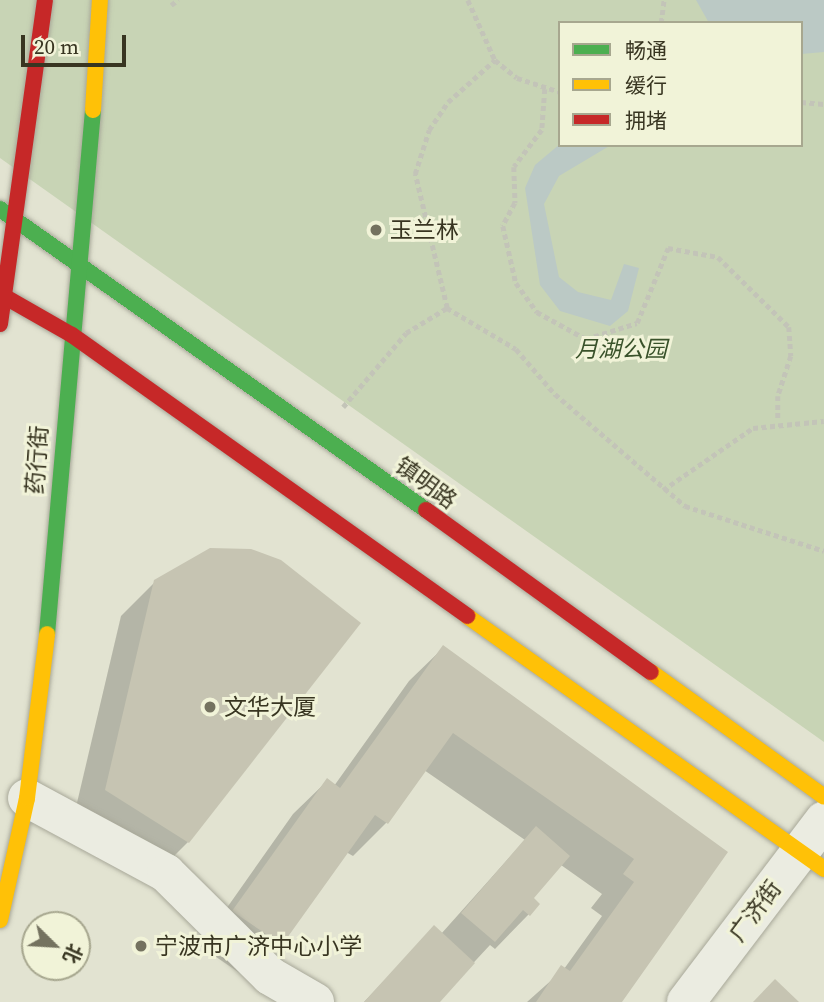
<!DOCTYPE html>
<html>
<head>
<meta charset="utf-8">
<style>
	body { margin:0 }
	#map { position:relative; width:824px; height:1002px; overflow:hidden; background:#e2e3d1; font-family:"Source Serif 4","Noto Sans SC",serif }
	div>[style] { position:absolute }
	.green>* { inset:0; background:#c8d4b5 }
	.water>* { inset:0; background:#bbc9c5 }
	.shadow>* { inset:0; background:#0003 }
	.building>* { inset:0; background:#c6c4b2 }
	.path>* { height:4.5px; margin-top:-2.25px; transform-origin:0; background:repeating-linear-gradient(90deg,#c3c4b8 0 5px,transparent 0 8.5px) }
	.roads { filter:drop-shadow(0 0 2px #a8a899) drop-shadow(0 0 2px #a8a899) }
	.street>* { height:38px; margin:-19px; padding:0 19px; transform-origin:19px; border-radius:19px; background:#ebece1 }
	.fast>* { height:16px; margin:-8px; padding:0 8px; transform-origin:8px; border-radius:8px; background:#4caf50 }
	.slow>* { height:16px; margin:-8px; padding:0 8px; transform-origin:8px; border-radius:8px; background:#ffc107 }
	.jam>* { height:16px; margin:-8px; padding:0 8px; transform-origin:8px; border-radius:8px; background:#c62828 }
	.dots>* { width:19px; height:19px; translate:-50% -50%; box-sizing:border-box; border:4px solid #f1f3d8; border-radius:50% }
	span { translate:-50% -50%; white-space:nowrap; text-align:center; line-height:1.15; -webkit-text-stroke:6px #f1f3d8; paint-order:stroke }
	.poi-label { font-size:23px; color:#383521 }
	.left { translate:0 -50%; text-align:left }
	.park-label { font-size:23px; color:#39522a; font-style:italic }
	.street-label { font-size:23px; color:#383521 }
	.legend { position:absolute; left:558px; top:21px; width:245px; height:126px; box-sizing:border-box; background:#f1f3d8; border:2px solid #a7a78f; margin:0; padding:9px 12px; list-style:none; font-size:21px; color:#383521 }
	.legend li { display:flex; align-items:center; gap:14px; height:35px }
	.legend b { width:35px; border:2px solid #a7a78f }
	.north { position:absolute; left:21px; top:911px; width:70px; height:70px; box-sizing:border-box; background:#f1f3d8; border:2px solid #a7a78f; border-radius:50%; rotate:114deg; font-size:19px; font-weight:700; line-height:28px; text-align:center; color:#383521 }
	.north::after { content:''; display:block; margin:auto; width:24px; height:32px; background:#74725f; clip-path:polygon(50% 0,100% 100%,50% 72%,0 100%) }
	.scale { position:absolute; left:21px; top:35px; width:105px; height:32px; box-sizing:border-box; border:4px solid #383521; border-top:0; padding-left:9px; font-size:21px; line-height:24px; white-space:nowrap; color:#383521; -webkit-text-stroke:5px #f1f3d8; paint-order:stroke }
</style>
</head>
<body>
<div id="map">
	<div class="green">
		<i style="clip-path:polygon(evenodd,0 0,824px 0,824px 742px,0 158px,0 0,560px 23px,801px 23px,801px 145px,560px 145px,560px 23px)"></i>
	</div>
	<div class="water">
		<i style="clip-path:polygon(696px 0,824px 0,824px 52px,801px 54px,801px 23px,709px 23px)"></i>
		<i style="clip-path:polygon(560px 144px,611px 145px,559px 176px,544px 204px,559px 277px,578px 292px,611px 300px,624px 264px,639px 268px,628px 311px,610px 326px,560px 311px,540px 285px,525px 188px,535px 165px)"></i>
	</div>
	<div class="shadow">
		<i style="clip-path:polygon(155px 582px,188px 842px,154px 876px,72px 824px,121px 616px)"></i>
		<i style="clip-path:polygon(443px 648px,726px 853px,619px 1002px,527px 1002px,564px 969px,602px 916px,591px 908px,602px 894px,561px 865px,531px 899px,538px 904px,528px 915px,495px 949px,490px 945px,437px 1002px,364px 1002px,434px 928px,441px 934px,525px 840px,424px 770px,386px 823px,353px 856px,346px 852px,281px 944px,247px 978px,200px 946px,293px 814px,327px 781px,334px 786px,409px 681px)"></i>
	</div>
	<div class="building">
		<i style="clip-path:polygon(210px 548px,251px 549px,281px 560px,361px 623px,189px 843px,105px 790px,154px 580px)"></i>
		<i style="clip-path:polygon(443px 645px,728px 852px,622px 1002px,536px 1002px,561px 965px,570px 971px,634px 882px,623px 874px,634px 859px,453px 733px,388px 824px,375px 815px,282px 945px,232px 911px,327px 778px,340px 788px)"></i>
		<i style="clip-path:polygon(536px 826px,570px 856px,534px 898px,540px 904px,530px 916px,523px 910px,495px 942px,461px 913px)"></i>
		<i style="clip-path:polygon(434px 925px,475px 963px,440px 1002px,364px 1002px)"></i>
		<i style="clip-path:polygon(775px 979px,799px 1002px,753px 1002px)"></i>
	</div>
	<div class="path">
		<i style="left:468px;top:0;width:66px;rotate:65.8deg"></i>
		<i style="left:495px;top:60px;width:28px;rotate:39deg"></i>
		<i style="left:517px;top:78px;width:45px;rotate:18deg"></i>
		<i style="left:171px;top:5px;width:9px;rotate:-36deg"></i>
		<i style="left:661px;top:23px;width:23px;rotate:-83deg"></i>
		<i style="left:545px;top:89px;width:41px;rotate:94.2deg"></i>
		<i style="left:542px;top:130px;width:46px;rotate:127.1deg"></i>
		<i style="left:514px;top:167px;width:36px;rotate:88deg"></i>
		<i style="left:515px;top:203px;width:26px;rotate:118deg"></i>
		<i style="left:503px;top:226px;width:58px;rotate:77.2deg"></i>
		<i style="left:516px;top:283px;width:36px;rotate:54deg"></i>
		<i style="left:537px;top:312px;width:56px;rotate:28.9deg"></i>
		<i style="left:586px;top:339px;width:53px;rotate:-17.4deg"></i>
		<i style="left:637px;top:323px;width:81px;rotate:-67.5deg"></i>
		<i style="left:668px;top:248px;width:51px;rotate:10.2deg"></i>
		<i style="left:718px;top:257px;width:100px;rotate:44.6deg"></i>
		<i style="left:789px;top:327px;width:29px;rotate:86deg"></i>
		<i style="left:791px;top:356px;width:42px;rotate:108deg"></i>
		<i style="left:778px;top:396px;width:25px;rotate:90deg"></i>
		<i style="left:801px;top:102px;width:23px;rotate:5deg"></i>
		<i style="left:447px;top:308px;width:138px;rotate:-103.4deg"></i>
		<i style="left:415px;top:174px;width:46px;rotate:-72.3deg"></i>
		<i style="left:429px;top:130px;width:34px;rotate:-56deg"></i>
		<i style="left:448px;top:102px;width:63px;rotate:-41.8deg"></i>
		<i style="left:343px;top:407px;width:97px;rotate:-49.6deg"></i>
		<i style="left:406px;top:333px;width:48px;rotate:-31.4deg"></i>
		<i style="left:447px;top:308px;width:80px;rotate:30.7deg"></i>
		<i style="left:516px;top:349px;width:60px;rotate:49.1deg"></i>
		<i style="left:555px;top:394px;width:172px;rotate:40.7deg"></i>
		<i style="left:685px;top:506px;width:146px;rotate:17.9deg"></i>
		<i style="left:663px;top:490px;width:109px;rotate:-34.6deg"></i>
		<i style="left:753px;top:428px;width:71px;rotate:-5.6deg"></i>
	</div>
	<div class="roads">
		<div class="street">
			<i style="left:27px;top:798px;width:158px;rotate:28.3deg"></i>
			<i style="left:166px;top:873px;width:146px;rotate:44.7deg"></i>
			<i style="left:270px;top:976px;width:52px;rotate:30deg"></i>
			<i style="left:686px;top:1002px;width:228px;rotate:-52.8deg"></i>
		</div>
		<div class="fast">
			<i style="left:0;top:209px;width:522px;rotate:35.24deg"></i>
			<i style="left:47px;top:634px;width:526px;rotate:-84.98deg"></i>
		</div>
		<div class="slow">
			<i style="left:93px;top:110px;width:110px;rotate:-86.4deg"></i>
			<i style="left:467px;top:616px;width:438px;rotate:35.3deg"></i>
			<i style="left:651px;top:672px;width:213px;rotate:35.8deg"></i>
			<i style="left:0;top:920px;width:125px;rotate:-77.5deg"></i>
			<i style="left:27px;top:798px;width:165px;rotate:-83deg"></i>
		</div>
		<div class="jam">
			<i style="left:0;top:294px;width:83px;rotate:29.7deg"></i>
			<i style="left:72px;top:335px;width:485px;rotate:35.4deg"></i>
			<i style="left:0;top:324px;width:327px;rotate:-82.1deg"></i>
			<i style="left:426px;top:510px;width:277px;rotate:35.8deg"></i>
		</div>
	</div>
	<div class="dots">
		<i style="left:376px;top:230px;background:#74725f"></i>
		<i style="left:210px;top:707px;background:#74725f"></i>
		<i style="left:141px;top:946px;background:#74725f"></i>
	</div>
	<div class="poi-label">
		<span class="left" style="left:390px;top:230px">玉兰林</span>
		<span class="left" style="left:224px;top:707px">文华大厦</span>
		<span class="left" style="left:155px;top:946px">宁波市广济中心小学</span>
	</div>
	<div class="park-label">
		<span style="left:621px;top:349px">月湖公园</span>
	</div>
	<div class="street-label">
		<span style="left:37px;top:460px;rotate:-86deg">药行街</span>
		<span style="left:426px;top:483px;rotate:36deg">镇明路</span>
		<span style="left:755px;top:911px;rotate:-53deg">广济街</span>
	</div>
	<ul class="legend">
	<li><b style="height:9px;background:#4caf50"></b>畅通</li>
	<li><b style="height:9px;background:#ffc107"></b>缓行</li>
	<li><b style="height:9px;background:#c62828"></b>拥堵</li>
	</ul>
	<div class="north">北</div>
	<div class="scale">20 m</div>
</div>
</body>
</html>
